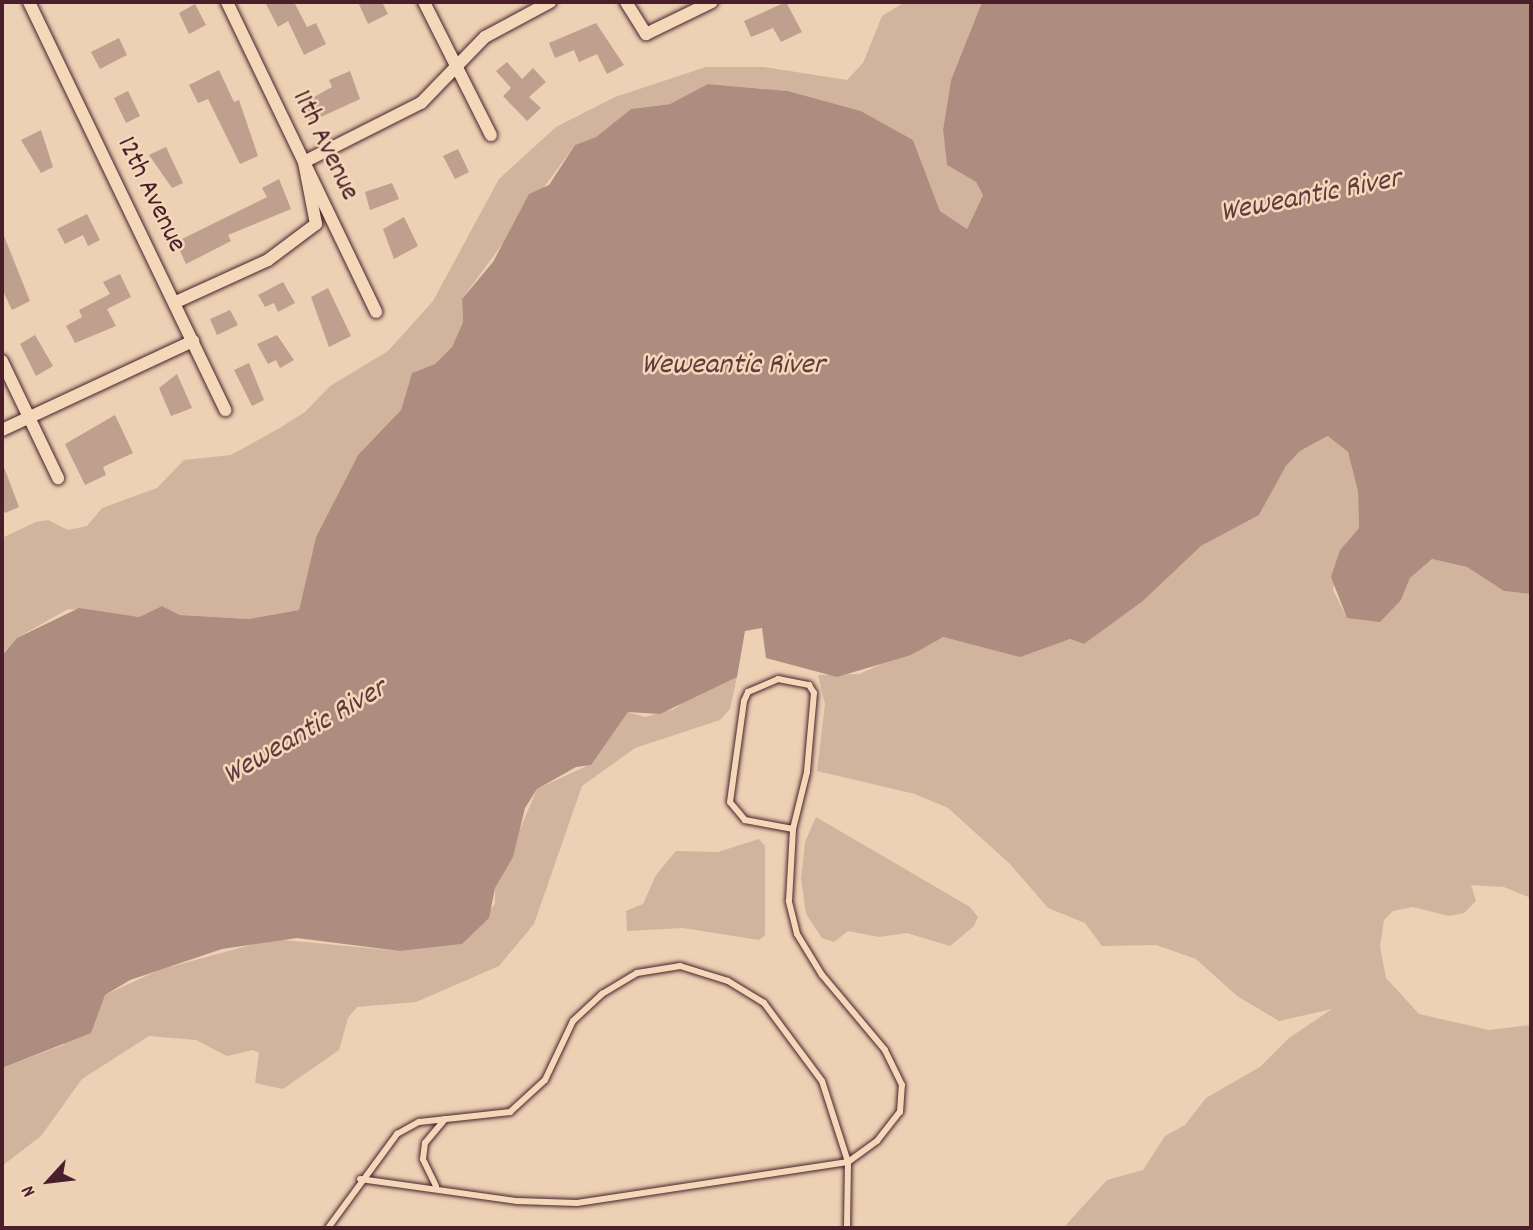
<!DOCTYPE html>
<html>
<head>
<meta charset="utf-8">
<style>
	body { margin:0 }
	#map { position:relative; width:1533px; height:1230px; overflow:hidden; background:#ecd1b4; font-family:Dekko,sans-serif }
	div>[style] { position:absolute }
	.green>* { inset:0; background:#d1b49d }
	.water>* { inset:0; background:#ae8c80 }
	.building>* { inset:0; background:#bf9f8d }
	.roads { filter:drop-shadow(0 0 2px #4a1f2b) drop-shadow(0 0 2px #4a1f2b) }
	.lane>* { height:6px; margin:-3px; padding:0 3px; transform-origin:3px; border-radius:3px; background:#f3d8ba }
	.street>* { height:12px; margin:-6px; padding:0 6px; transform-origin:6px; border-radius:6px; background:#f3d8ba }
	span { translate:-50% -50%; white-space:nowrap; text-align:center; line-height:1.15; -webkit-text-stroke:5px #f3d8ba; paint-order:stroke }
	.street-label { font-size:28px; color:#4a1f2b }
	.water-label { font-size:30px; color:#633a40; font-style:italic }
	.frame { position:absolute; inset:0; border:4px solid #4a1f2b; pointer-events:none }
	.north { position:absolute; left:14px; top:1146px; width:70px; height:70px; -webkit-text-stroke:5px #f3d8ba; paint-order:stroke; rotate:243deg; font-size:19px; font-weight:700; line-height:28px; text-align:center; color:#4a1f2b }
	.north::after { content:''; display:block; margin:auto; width:24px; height:32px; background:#4a1f2b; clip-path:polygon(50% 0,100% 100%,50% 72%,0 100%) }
</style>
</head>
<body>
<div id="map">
	<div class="green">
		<i style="clip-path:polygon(905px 2px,982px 2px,951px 80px,943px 130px,947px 165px,976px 182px,983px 195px,967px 229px,940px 211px,913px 140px,861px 111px,788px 91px,709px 84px,670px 104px,631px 109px,596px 137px,575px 145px,462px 299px,463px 322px,452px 347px,435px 364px,412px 373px,401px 410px,358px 455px,316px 537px,299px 610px,249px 619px,180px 615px,162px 606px,139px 617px,68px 609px,17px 638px,2px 656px,4px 537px,36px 522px,48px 520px,68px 530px,87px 526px,102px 508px,157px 488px,184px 460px,231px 455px,278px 429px,305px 412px,330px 386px,388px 351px,433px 301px,499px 179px,556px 127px,615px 97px,706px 67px,764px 67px,847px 80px,863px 63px,882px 16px)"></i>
		<i style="clip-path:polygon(1329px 436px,1348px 452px,1358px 492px,1359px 528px,1340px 550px,1333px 590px,1347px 618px,1401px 600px,1410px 578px,1432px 559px,1467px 567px,1504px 591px,1531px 594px,1531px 898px,1504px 887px,1471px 885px,1476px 901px,1464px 913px,1449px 916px,1413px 907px,1393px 911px,1384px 920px,1380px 947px,1386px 978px,1419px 1014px,1489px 1030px,1531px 1025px,1531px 1228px,1063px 1228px,1107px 1180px,1143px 1170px,1165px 1136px,1185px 1125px,1206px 1098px,1260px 1067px,1289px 1038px,1332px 1009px,1279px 1021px,1237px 996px,1196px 959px,1156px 945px,1102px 946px,1085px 923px,1048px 908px,1010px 864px,948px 808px,915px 794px,817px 771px,825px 704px,818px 675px,859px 674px,943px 637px,983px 647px,1047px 645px,1071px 639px,1084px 644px,1143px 601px,1201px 546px,1259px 515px,1286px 466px,1300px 451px)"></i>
		<i style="clip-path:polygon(737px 677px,730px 709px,720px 720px,635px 748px,582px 786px,534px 924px,499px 966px,416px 1002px,357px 1007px,348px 1018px,339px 1050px,283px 1089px,255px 1083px,259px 1053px,253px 1050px,227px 1056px,196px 1040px,149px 1036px,82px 1079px,41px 1136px,2px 1166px,2px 1068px,63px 1045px,105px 995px,159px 970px,273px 939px,400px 951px,462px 944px,495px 904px,495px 888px,537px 789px,591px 764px,628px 712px,645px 717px,674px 709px,706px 687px)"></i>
		<i style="clip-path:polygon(816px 817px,970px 907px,978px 917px,974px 926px,950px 946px,907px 933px,879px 937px,848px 931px,834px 942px,822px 938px,806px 914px,801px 879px,805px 842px)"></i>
		<i style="clip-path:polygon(759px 839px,765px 846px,765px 935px,759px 940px,683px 928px,627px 931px,626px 911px,643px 904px,656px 875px,676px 851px,718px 852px)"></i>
	</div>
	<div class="water">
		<i style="clip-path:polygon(982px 2px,1531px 2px,1531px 594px,1504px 591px,1467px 567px,1432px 559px,1410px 578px,1401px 600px,1380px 622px,1347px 618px,1331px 577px,1340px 550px,1359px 528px,1358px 492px,1348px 452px,1328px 436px,1300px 451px,1286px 466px,1259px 515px,1201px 546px,1143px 601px,1084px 644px,1070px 639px,1020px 657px,943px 637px,911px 655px,837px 677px,766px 658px,762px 628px,745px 631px,737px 677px,660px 714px,628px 712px,591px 765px,576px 767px,537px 789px,525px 808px,513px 857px,495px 888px,489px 918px,462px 944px,400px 951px,297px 938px,222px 949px,130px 980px,105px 995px,91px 1033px,2px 1068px,2px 656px,17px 638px,79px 608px,139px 617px,162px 606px,180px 615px,249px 619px,299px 610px,316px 537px,358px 455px,401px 410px,412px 373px,435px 364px,452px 347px,463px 322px,462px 299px,493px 262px,529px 194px,549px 185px,575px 145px,596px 137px,631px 109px,670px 104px,708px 84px,788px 91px,861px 111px,913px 140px,940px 211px,967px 229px,983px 195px,976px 182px,947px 165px,943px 130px,951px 80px)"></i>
	</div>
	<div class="building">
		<i style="clip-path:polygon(265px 2px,294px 2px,307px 27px,316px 23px,326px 44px,304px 55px,288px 21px,278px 27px)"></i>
		<i style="clip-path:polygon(358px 2px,382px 2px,388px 14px,368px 24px)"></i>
		<i style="clip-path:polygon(786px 2px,802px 32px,781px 42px,773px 28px,751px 37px,744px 21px)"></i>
		<i style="clip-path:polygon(195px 4px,206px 25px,189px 34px,179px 13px)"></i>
		<i style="clip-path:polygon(596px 23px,624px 65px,607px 74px,597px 54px,579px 62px,574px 50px,555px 58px,549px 43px)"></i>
		<i style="clip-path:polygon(119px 38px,127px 55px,100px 69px,91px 52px)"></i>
		<i style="clip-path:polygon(507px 62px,522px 79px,533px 68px,546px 82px,529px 97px,541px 108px,527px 121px,503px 96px,511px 88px,496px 71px)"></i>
		<i style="clip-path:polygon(219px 70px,234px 102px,239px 100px,258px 156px,240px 164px,208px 99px,198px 103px,189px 85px)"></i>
		<i style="clip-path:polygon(350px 71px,360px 99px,310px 122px,305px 102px,332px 87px,329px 80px)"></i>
		<i style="clip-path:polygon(128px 91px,140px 116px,126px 123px,114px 98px)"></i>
		<i style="clip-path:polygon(41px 130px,53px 167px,41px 173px,21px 140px)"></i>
		<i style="clip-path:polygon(166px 147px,183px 183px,172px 188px,149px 155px)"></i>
		<i style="clip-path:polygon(458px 149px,469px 172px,455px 179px,443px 156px)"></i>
		<i style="clip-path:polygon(279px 179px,291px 209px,228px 235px,231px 241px,186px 264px,176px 242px,267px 197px,262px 188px)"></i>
		<i style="clip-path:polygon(392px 183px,399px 199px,370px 210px,365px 192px)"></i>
		<i style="clip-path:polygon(87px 214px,100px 240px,88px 246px,83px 235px,65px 244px,57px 229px)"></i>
		<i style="clip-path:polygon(404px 217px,418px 246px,394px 259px,383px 229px)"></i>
		<i style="clip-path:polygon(2px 231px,30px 301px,12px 310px,2px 289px)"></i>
		<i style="clip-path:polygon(120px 274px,131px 297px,107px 309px,116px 326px,75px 343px,66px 326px,82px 317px,79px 310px,110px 294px,103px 282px)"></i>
		<i style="clip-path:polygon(283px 282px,295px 303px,278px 312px,274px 303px,265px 307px,258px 295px)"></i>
		<i style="clip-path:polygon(328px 288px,351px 336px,329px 347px,311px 297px)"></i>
		<i style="clip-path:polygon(230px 310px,238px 325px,217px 335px,210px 319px)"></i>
		<i style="clip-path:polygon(35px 335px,53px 366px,36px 376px,20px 344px)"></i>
		<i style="clip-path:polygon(277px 335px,294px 360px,280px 368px,276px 360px,268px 364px,257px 344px)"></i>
		<i style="clip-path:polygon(249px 363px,264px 400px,252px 406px,234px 370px)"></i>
		<i style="clip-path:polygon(177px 374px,192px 408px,171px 416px,159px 388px)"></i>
		<i style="clip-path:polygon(115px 415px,133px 453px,103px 467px,106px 475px,85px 485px,65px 444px)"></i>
		<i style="clip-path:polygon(2px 462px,19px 507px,5px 513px,2px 506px)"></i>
	</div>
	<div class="roads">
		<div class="lane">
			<i style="left:360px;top:1179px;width:159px;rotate:8deg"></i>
			<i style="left:517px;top:1201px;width:60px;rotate:1.9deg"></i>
			<i style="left:577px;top:1203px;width:274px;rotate:-8.6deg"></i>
			<i style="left:848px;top:1162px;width:36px;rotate:-36deg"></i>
			<i style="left:877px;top:1141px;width:37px;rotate:-52deg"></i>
			<i style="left:900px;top:1112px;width:27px;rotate:-86deg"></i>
			<i style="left:902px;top:1085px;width:39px;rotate:-116deg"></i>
			<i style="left:885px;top:1050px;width:98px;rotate:-130deg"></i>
			<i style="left:822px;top:975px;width:48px;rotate:-121.4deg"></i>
			<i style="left:797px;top:934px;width:34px;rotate:-104deg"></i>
			<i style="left:789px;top:901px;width:72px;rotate:-86.8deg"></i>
			<i style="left:793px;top:829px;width:49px;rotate:-169.4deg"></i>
			<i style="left:745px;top:820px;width:23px;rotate:-130deg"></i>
			<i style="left:730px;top:802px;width:102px;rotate:-82.1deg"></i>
			<i style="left:744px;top:701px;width:10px;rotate:-66deg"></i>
			<i style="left:748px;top:692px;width:33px;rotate:-23deg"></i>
			<i style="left:778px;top:679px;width:32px;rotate:11deg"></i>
			<i style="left:809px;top:685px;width:9px;rotate:58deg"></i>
			<i style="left:814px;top:693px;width:79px;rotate:95.1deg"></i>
			<i style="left:807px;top:772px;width:59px;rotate:103.8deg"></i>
			<i style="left:436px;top:1186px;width:30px;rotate:-116deg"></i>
			<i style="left:423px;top:1159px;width:16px;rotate:-83deg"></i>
			<i style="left:425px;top:1143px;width:31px;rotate:-50deg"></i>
			<i style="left:328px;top:1228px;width:117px;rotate:-53.7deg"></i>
			<i style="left:397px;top:1134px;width:25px;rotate:-29deg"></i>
			<i style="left:419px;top:1122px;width:92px;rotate:-6.3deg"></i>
			<i style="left:510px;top:1112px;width:47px;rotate:-42.4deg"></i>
			<i style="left:545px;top:1080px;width:65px;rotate:-64.6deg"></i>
			<i style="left:573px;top:1021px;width:40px;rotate:-43deg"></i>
			<i style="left:602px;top:994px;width:41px;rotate:-31deg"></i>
			<i style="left:637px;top:973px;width:44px;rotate:-9.2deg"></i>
			<i style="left:680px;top:966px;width:50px;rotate:17.4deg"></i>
			<i style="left:728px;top:981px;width:42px;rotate:31.4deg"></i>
			<i style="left:764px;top:1003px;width:97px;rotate:53.4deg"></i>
			<i style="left:822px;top:1081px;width:85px;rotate:72.2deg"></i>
			<i style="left:848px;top:1162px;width:66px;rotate:90.9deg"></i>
		</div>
		<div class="street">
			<i style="left:29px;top:2px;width:453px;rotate:64.3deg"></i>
			<i style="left:227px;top:2px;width:344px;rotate:64.3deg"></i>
			<i style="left:424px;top:2px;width:149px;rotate:63.3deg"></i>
			<i style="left:626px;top:2px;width:38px;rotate:58deg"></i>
			<i style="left:646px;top:34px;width:73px;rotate:-25.9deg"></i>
			<i style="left:176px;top:302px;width:101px;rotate:-24.5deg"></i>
			<i style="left:268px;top:260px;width:60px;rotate:-36.9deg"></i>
			<i style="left:316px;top:224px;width:63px;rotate:-101deg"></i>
			<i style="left:304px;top:162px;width:131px;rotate:-26.8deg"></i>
			<i style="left:421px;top:103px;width:92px;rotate:-45.9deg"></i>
			<i style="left:485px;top:37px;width:74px;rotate:-28.3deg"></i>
			<i style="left:2px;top:361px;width:130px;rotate:64.4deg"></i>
			<i style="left:2px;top:430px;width:211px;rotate:-25deg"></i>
		</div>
	</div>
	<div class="street-label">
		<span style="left:324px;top:146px;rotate:64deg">11th Avenue</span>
		<span style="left:150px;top:195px;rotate:64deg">12th Avenue</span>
	</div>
	<div class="water-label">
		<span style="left:1311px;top:198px;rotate:-11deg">Weweantic River</span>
		<span style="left:733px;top:367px">Weweantic River</span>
		<span style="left:306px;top:734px;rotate:-30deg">Weweantic River</span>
	</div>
	<div class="frame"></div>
	<div class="north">N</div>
</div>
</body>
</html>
